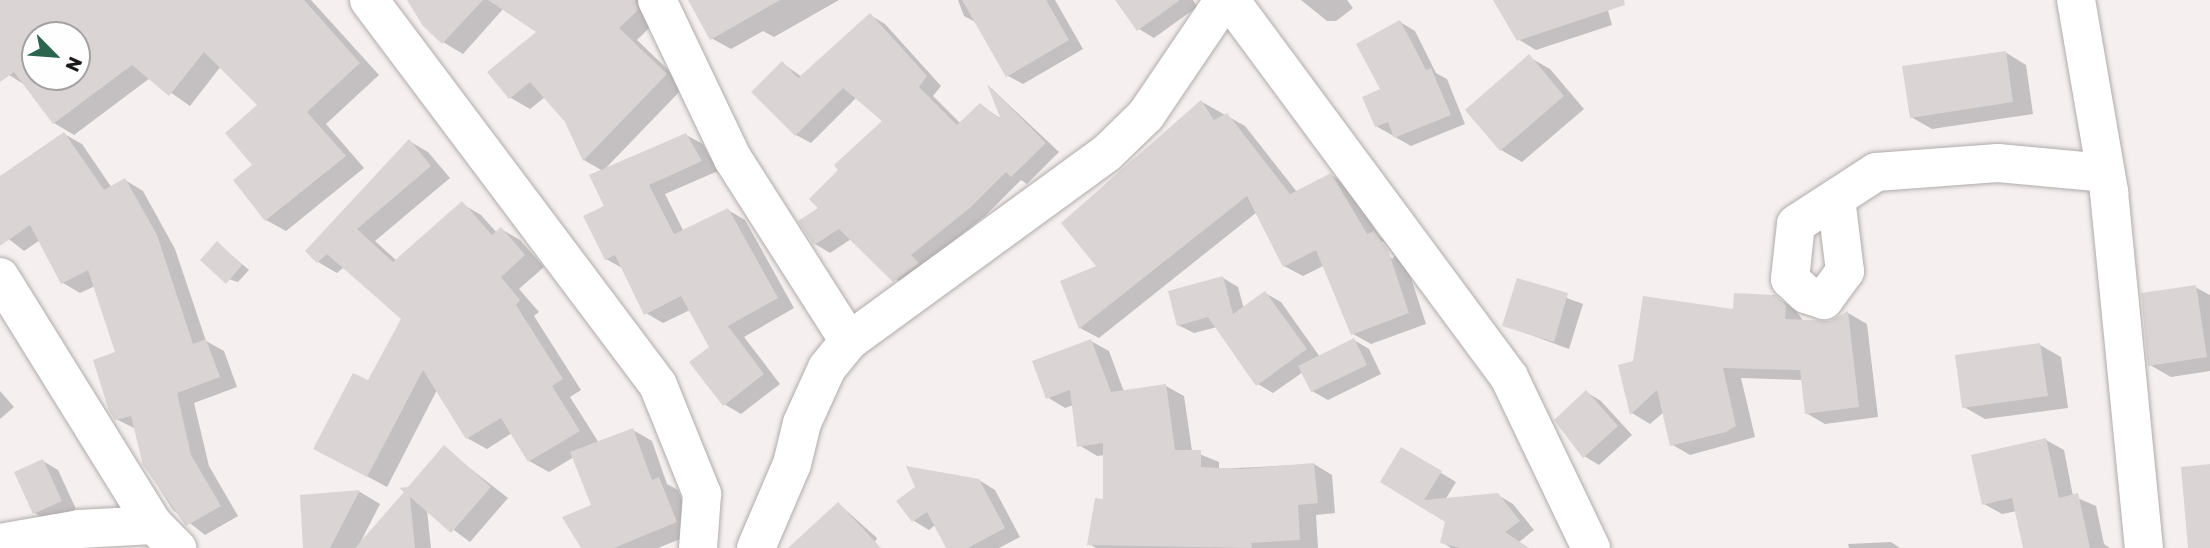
<!DOCTYPE html>
<html>
<head>
<meta charset="utf-8">
<style>
	body { margin:0 }
	#map { position:relative; width:2210px; height:548px; overflow:hidden; background:#f5eff0; font-family:Rubik,sans-serif }
	div>[style] { position:absolute }
	.shadow>* { inset:0; background:#0003 }
	.building>* { inset:0; background:#dad4d5 }
	.roads { filter:drop-shadow(0 0 2px #b1abab) drop-shadow(0 0 2px #b1abab) }
	.minor>* { height:38px; margin:-19px; padding:0 19px; transform-origin:19px; border-radius:19px; background:#fff }
	span { translate:-50% -50%; white-space:nowrap; text-align:center; line-height:1.15; -webkit-text-stroke:5px #fffefe; paint-order:stroke }
	.north { position:absolute; left:21px; top:21px; width:70px; height:70px; box-sizing:border-box; background:#fffefe; border:2px solid #a3a2a2; border-radius:50%; rotate:115deg; font-size:19px; font-weight:700; line-height:28px; text-align:center; color:#1a1819 }
	.north::after { content:''; display:block; margin:auto; width:24px; height:32px; background:#2b654e; clip-path:polygon(50% 0,100% 100%,50% 72%,0 100%) }
</style>
</head>
<body>
<div id="map">
	<div class="shadow">
		<i style="clip-path:polygon(evenodd,0 0,311px 0,379px 75px,326px 124px,364px 168px,286px 231px,266px 220px,254px 165px,260px 105px,221px 66px,190px 106px,150px 78px,74px 135px,54px 123px,28px 87px,0 69px,0 0,35px 35px,77px 35px,77px 77px,35px 77px,35px 35px)"></i>
		<i style="clip-path:polygon(409px 0,661px 0,656px 21px,637px 40px,685px 86px,603px 171px,584px 160px,566px 121px,545px 97px,530px 109px,511px 98px,490px 72px,539px 32px,504px 8px,463px 54px,443px 42px)"></i>
		<i style="clip-path:polygon(690px 0,839px 0,774px 37px,763px 31px,731px 49px,711px 38px)"></i>
		<i style="clip-path:polygon(958px 0,1055px 0,1083px 49px,1023px 84px,1008px 76px,977px 23px,964px 16px)"></i>
		<i style="clip-path:polygon(1121px 0,1193px 0,1197px 7px,1154px 38px,1139px 29px)"></i>
		<i style="clip-path:polygon(1301px 0,1347px 0,1353px 8px,1336px 21px,1327px 21px)"></i>
		<i style="clip-path:polygon(1495px 0,1605px 0,1612px 25px,1536px 50px,1518px 39px)"></i>
		<i style="clip-path:polygon(870px 15px,885px 24px,941px 86px,933px 96px,961px 124px,980px 105px,1003px 120px,991px 88px,1059px 152px,1027px 184px,1021px 180px,986px 215px,925px 264px,909px 290px,851px 239px,830px 253px,815px 244px,821px 208px,885px 120px,857px 97px,811px 143px,796px 135px,782px 63px,802px 77px)"></i>
		<i style="clip-path:polygon(1400px 22px,1415px 31px,1436px 73px,1447px 79px,1465px 124px,1411px 146px,1376px 126px)"></i>
		<i style="clip-path:polygon(2005px 52px,2026px 65px,2033px 114px,1932px 129px,1911px 117px)"></i>
		<i style="clip-path:polygon(1529px 57px,1550px 69px,1584px 109px,1522px 162px,1501px 150px)"></i>
		<i style="clip-path:polygon(evenodd,1202px 102px,1245px 126px,1297px 192px,1331px 175px,1350px 186px,1379px 236px,1393px 244px,1406px 263px,1426px 324px,1371px 344px,1353px 334px,1325px 265px,1303px 276px,1284px 266px,1257px 212px,1099px 338px,1080px 328px,1099px 267px,1202px 102px,1380px 242px,1384px 242px,1395px 256px,1392px 259px,1380px 242px)"></i>
		<i style="clip-path:polygon(64px 134px,82px 144px,112px 188px,125px 180px,143px 191px,175px 249px,206px 341px,224px 351px,237px 387px,194px 403px,209px 466px,238px 516px,205px 535px,173px 510px,144px 464px,136px 429px,116px 419px,117px 353px,95px 286px,80px 293px,63px 283px,40px 240px,24px 251px,0 232px,0 178px)"></i>
		<i style="clip-path:polygon(686px 135px,703px 144px,718px 171px,665px 194px,684px 232px,728px 210px,745px 220px,794px 308px,744px 337px,780px 384px,741px 414px,724px 404px,712px 348px,690px 310px,663px 323px,646px 313px,624px 269px,606px 259px,606px 206px)"></i>
		<i style="clip-path:polygon(409px 141px,428px 152px,450px 178px,375px 241px,397px 261px,462px 204px,481px 215px,497px 233px,501px 229px,520px 240px,544px 267px,519px 289px,539px 312px,534px 316px,581px 390px,570px 397px,599px 443px,633px 430px,652px 441px,667px 484px,678px 490px,695px 533px,658px 548px,583px 548px,593px 506px,574px 457px,549px 472px,529px 461px,512px 433px,487px 449px,467px 438px,437px 390px,387px 487px,335px 459px,403px 318px,344px 267px,337px 273px,318px 262px)"></i>
		<i style="clip-path:polygon(217px 243px,249px 270px,238px 282px,221px 277px)"></i>
		<i style="clip-path:polygon(1223px 278px,1238px 287px,1244px 309px,1265px 293px,1281px 302px,1320px 357px,1354px 340px,1369px 349px,1381px 374px,1328px 400px,1312px 391px,1303px 372px,1273px 393px,1258px 384px,1217px 327px,1194px 333px,1178px 325px)"></i>
		<i style="clip-path:polygon(1518px 280px,1583px 304px,1569px 349px,1504px 325px)"></i>
		<i style="clip-path:polygon(2195px 287px,2210px 295px,2210px 371px,2171px 377px,2150px 365px)"></i>
		<i style="clip-path:polygon(1775px 297px,1794px 308px,1804px 322px,1830px 323px,1848px 313px,1867px 324px,1878px 417px,1825px 424px,1806px 413px,1802px 380px,1741px 378px,1755px 437px,1690px 455px,1671px 444px,1664px 412px,1650px 424px,1632px 413px,1635px 362px,1735px 311px)"></i>
		<i style="clip-path:polygon(1091px 341px,1109px 351px,1124px 392px,1166px 386px,1184px 396px,1192px 451px,1219px 462px,1219px 469px,1314px 464px,1332px 475px,1335px 513px,1316px 515px,1318px 548px,1096px 548px,1089px 544px,1104px 501px,1105px 455px,1097px 456px,1079px 445px,1073px 405px,1065px 408px,1047px 397px)"></i>
		<i style="clip-path:polygon(2040px 345px,2061px 357px,2068px 408px,1985px 419px,1964px 407px)"></i>
		<i style="clip-path:polygon(0 391px,14px 407px,0 419px)"></i>
		<i style="clip-path:polygon(1586px 392px,1601px 401px,1632px 435px,1599px 465px,1584px 456px)"></i>
		<i style="clip-path:polygon(2046px 440px,2064px 450px,2073px 496px,2096px 506px,2104px 544px,2110px 548px,2042px 548px,2017px 511px,2002px 514px,1984px 504px)"></i>
		<i style="clip-path:polygon(444px 448px,508px 498px,470px 542px,427px 510px,431px 548px,305px 548px,301px 496px,360px 492px,380px 504px,360px 543px)"></i>
		<i style="clip-path:polygon(1402px 449px,1456px 482px,1445px 500px,1498px 495px,1513px 504px,1534px 530px,1519px 542px,1528px 548px,1451px 548px,1442px 542px,1447px 521px,1382px 482px)"></i>
		<i style="clip-path:polygon(43px 461px,58px 470px,76px 509px,50px 522px,35px 513px)"></i>
		<i style="clip-path:polygon(979px 480px,995px 490px,1020px 537px,999px 548px,947px 548px,935px 525px,929px 530px,914px 521px,899px 501px)"></i>
		<i style="clip-path:polygon(839px 504px,877px 538px,872px 548px,799px 548px)"></i>
		<i style="clip-path:polygon(1891px 542px,1900px 548px,1849px 548px,1848px 544px)"></i>
	</div>
	<div class="building">
		<i style="clip-path:polygon(evenodd,0 0,304px 0,360px 63px,307px 112px,346px 156px,265px 221px,233px 180px,252px 165px,225px 133px,257px 105px,204px 52px,169px 96px,132px 65px,53px 124px,14px 72px,0 82px,0 0,35px 35px,77px 35px,77px 77px,35px 77px,35px 35px)"></i>
		<i style="clip-path:polygon(407px 0,483px 0,442px 44px,423px 26px)"></i>
		<i style="clip-path:polygon(488px 0,635px 0,638px 10px,619px 28px,667px 74px,583px 161px,565px 122px,530px 82px,509px 99px,487px 72px,536px 32px)"></i>
		<i style="clip-path:polygon(688px 0,780px 0,710px 40px)"></i>
		<i style="clip-path:polygon(962px 0,1046px 0,1069px 40px,1006px 77px)"></i>
		<i style="clip-path:polygon(1115px 0,1180px 0,1137px 31px)"></i>
		<i style="clip-path:polygon(1493px 0,1624px 0,1625px 5px,1517px 41px)"></i>
		<i style="clip-path:polygon(870px 13px,927px 76px,919px 87px,957px 125px,980px 103px,1001px 120px,987px 84px,1046px 143px,1011px 177px,1006px 172px,971px 207px,911px 255px,919px 263px,893px 282px,839px 229px,814px 245px,798px 221px,818px 208px,809px 199px,838px 170px,834px 165px,882px 121px,843px 88px,795px 136px,751px 92px,782px 61px,798px 78px)"></i>
		<i style="clip-path:polygon(1400px 20px,1426px 70px,1431px 68px,1451px 115px,1394px 138px,1388px 122px,1375px 127px,1362px 97px,1380px 89px,1356px 44px)"></i>
		<i style="clip-path:polygon(2006px 51px,2013px 102px,1910px 118px,1902px 66px)"></i>
		<i style="clip-path:polygon(1529px 54px,1564px 96px,1500px 151px,1465px 110px)"></i>
		<i style="clip-path:polygon(1201px 100px,1214px 120px,1227px 113px,1290px 194px,1331px 173px,1367px 234px,1374px 231px,1388px 250px,1409px 313px,1351px 335px,1316px 250px,1283px 267px,1247px 196px,1079px 329px,1060px 281px,1096px 266px,1061px 223px)"></i>
		<i style="clip-path:polygon(64px 132px,104px 190px,125px 178px,157px 235px,193px 344px,206px 339px,220px 377px,177px 393px,191px 455px,221px 506px,186px 526px,143px 465px,131px 416px,115px 420px,109px 411px,93px 360px,115px 352px,88px 270px,61px 284px,30px 225px,0 246px,0 176px)"></i>
		<i style="clip-path:polygon(686px 133px,702px 161px,649px 185px,674px 234px,728px 208px,778px 298px,728px 326px,764px 374px,723px 406px,689px 362px,709px 347px,681px 296px,644px 315px,615px 255px,605px 260px,583px 216px,604px 206px,589px 175px)"></i>
		<i style="clip-path:polygon(409px 139px,431px 166px,357px 229px,393px 262px,462px 201px,492px 235px,501px 227px,525px 255px,501px 277px,520px 300px,516px 305px,563px 379px,552px 386px,580px 431px,528px 462px,501px 418px,466px 439px,423px 370px,367px 477px,313px 449px,353px 373px,368px 380px,401px 319px,327px 254px,317px 263px,305px 251px)"></i>
		<i style="clip-path:polygon(217px 241px,242px 265px,226px 284px,200px 260px)"></i>
		<i style="clip-path:polygon(1223px 276px,1233px 314px,1265px 291px,1307px 349px,1256px 386px,1208px 317px,1177px 326px,1168px 291px)"></i>
		<i style="clip-path:polygon(1517px 278px,1568px 293px,1554px 342px,1502px 326px)"></i>
		<i style="clip-path:polygon(2196px 285px,2207px 357px,2148px 366px,2141px 293px)"></i>
		<i style="clip-path:polygon(1734px 293px,1775px 295px,1786px 305px,1785px 319px,1830px 321px,1848px 311px,1859px 407px,1805px 414px,1800px 370px,1723px 368px,1736px 426px,1726px 432px,1670px 446px,1657px 390px,1630px 415px,1618px 365px,1633px 361px,1643px 296px,1733px 309px)"></i>
		<i style="clip-path:polygon(1354px 338px,1367px 365px,1311px 392px,1298px 366px)"></i>
		<i style="clip-path:polygon(1091px 339px,1111px 392px,1166px 384px,1175px 450px,1201px 450px,1201px 467px,1241px 469px,1314px 463px,1318px 503px,1298px 505px,1300px 540px,1251px 543px,1252px 548px,1087px 545px,1095px 498px,1103px 499px,1103px 443px,1077px 447px,1070px 390px,1046px 399px,1032px 361px)"></i>
		<i style="clip-path:polygon(2040px 343px,2048px 396px,1962px 408px,1955px 355px)"></i>
		<i style="clip-path:polygon(1586px 390px,1618px 426px,1583px 458px,1554px 420px)"></i>
		<i style="clip-path:polygon(633px 428px,652px 480px,659px 477px,677px 522px,614px 548px,581px 548px,562px 517px,591px 505px,570px 452px)"></i>
		<i style="clip-path:polygon(2046px 438px,2059px 498px,2078px 493px,2090px 548px,2023px 548px,2012px 498px,1982px 505px,1971px 455px)"></i>
		<i style="clip-path:polygon(444px 445px,491px 487px,451px 533px,410px 497px,415px 548px,355px 548px,404px 492px,399px 488px,408px 487px)"></i>
		<i style="clip-path:polygon(1401px 447px,1442px 471px,1424px 500px,1498px 493px,1520px 521px,1505px 532px,1529px 548px,1460px 548px,1440px 543px,1445px 522px,1380px 482px)"></i>
		<i style="clip-path:polygon(43px 459px,62px 501px,33px 514px,14px 472px)"></i>
		<i style="clip-path:polygon(2210px 464px,2210px 548px,2188px 548px,2181px 467px)"></i>
		<i style="clip-path:polygon(906px 466px,979px 479px,1005px 528px,968px 548px,946px 548px,927px 512px,912px 522px,896px 501px,915px 487px)"></i>
		<i style="clip-path:polygon(360px 490px,330px 548px,303px 548px,300px 495px)"></i>
		<i style="clip-path:polygon(838px 502px,881px 548px,788px 548px)"></i>
	</div>
	<div class="roads">
		<div class="minor">
			<i style="left:369px;top:0;width:481px;rotate:53.1deg"></i>
			<i style="left:658px;top:385px;width:118px;rotate:68deg"></i>
			<i style="left:702px;top:494px;width:54px;rotate:94.2deg"></i>
			<i style="left:657px;top:0;width:176px;rotate:64.5deg"></i>
			<i style="left:733px;top:159px;width:216px;rotate:57.5deg"></i>
			<i style="left:1230px;top:0;width:469px;rotate:53.5deg"></i>
			<i style="left:1509px;top:377px;width:190px;rotate:64.4deg"></i>
			<i style="left:2076px;top:0;width:195px;rotate:80.2deg"></i>
			<i style="left:2109px;top:192px;width:358px;rotate:84.4deg"></i>
			<i style="left:1836px;top:198px;width:74px;rotate:83deg"></i>
			<i style="left:1845px;top:271px;width:36px;rotate:126deg"></i>
			<i style="left:1824px;top:300px;width:19px;rotate:-162deg"></i>
			<i style="left:1806px;top:294px;width:22px;rotate:-137deg"></i>
			<i style="left:1790px;top:279px;width:55px;rotate:-83.8deg"></i>
			<i style="left:1796px;top:224px;width:95px;rotate:-33deg"></i>
			<i style="left:1876px;top:172px;width:122px;rotate:-4.2deg"></i>
			<i style="left:1998px;top:163px;width:107px;rotate:5.3deg"></i>
			<i style="left:0;top:277px;width:292px;rotate:58.2deg"></i>
			<i style="left:154px;top:525px;width:33px;rotate:45deg"></i>
			<i style="left:0;top:543px;width:80px;rotate:-10deg"></i>
			<i style="left:79px;top:529px;width:75px;rotate:-3.1deg"></i>
			<i style="left:756px;top:548px;width:91px;rotate:-66.8deg"></i>
			<i style="left:792px;top:464px;width:42px;rotate:-76.3deg"></i>
			<i style="left:802px;top:423px;width:60px;rotate:-65.6deg"></i>
			<i style="left:827px;top:368px;width:35px;rotate:-51deg"></i>
			<i style="left:849px;top:341px;width:319px;rotate:-36.1deg"></i>
			<i style="left:1107px;top:153px;width:54px;rotate:-44.3deg"></i>
			<i style="left:1146px;top:115px;width:139px;rotate:-55.9deg"></i>
		</div>
	</div>
	<div class="north">N</div>
</div>
</body>
</html>
